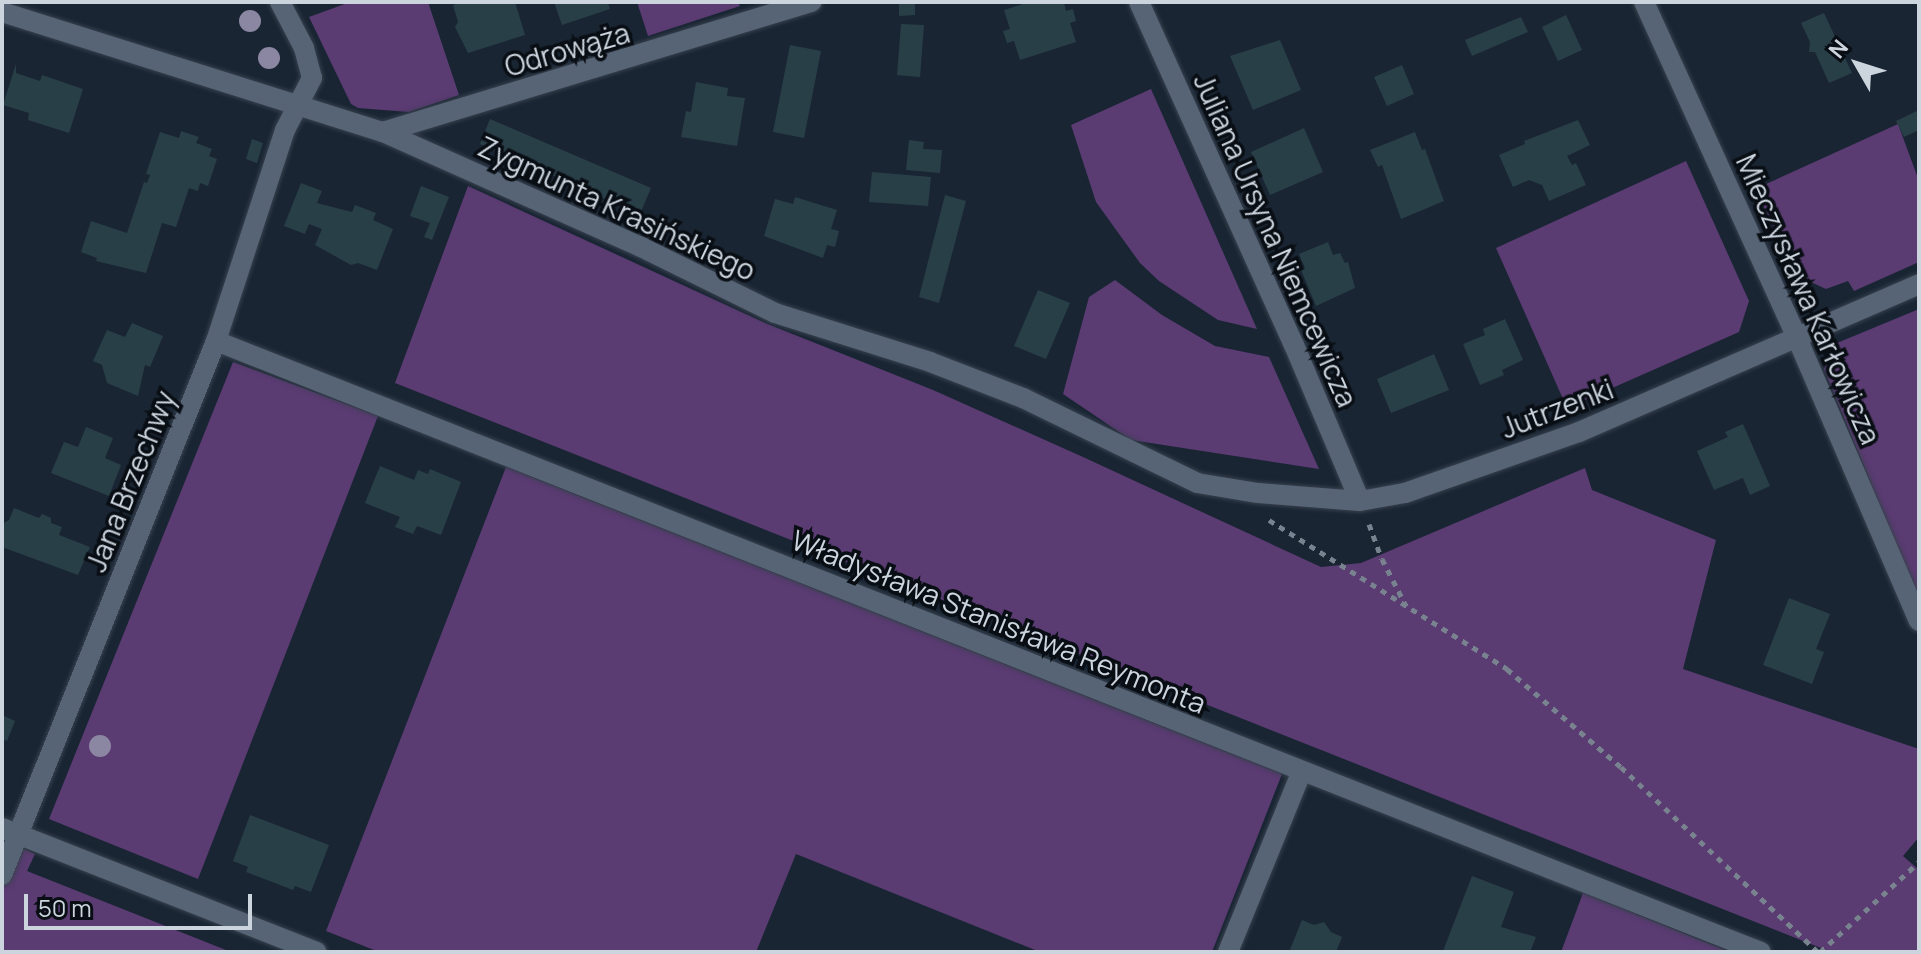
<!DOCTYPE html>
<html>
<head>
<meta charset="utf-8">
<style>
	body { margin:0 }
	#map { position:relative; width:1921px; height:954px; overflow:hidden; background:#192533; font-family:Manrope,sans-serif }
	div>[style] { position:absolute }
	.green>* { inset:0; background:#5a3b72 }
	.building>* { inset:0; background:#293f48 }
	.path>* { height:5px; margin-top:-2.5px; transform-origin:0; background:repeating-linear-gradient(90deg,#79838f 0 6px,transparent 0 12px) }
	.roads { filter:drop-shadow(0 0 2px #38414e) drop-shadow(0 0 2px #38414e) }
	.street>* { height:20px; margin:-10px; padding:0 10px; transform-origin:10px; border-radius:10px; background:#576475 }
	.trees>* { width:22px; height:22px; margin:-11px; border-radius:50%; background:#8b86a1 }
	span { translate:-50% -50%; white-space:nowrap; text-align:center; line-height:1.15; -webkit-text-stroke:7px #090e14; paint-order:stroke }
	.street-label { font-size:28px; color:#ccd4de }
	.frame { position:absolute; inset:0; border:4px solid #ccd4de; pointer-events:none }
	.north { position:absolute; left:1817px; top:24px; width:80px; height:80px; -webkit-text-stroke:6px #090e14; paint-order:stroke; rotate:309deg; font-size:22px; font-weight:700; line-height:32px; text-align:center; color:#ccd4de }
	.north::after { content:''; display:block; margin:auto; width:28px; height:36px; background:#ccd4de; clip-path:polygon(50% 0,100% 100%,50% 72%,0 100%) }
	.scale { position:absolute; left:24px; top:894px; width:228px; height:36px; box-sizing:border-box; border:4px solid #ccd4de; border-top:0; padding-left:10px; font-size:24px; line-height:28px; white-space:nowrap; color:#ccd4de; -webkit-text-stroke:6px #090e14; paint-order:stroke }
</style>
</head>
<body>
<div id="map">
	<div class="green">
		<i style="clip-path:polygon(350px 2px,428px 2px,459px 95px,409px 112px,358px 108px,351px 104px,309px 17px)"></i>
		<i style="clip-path:polygon(637px 2px,738px 2px,740px 6px,648px 36px)"></i>
		<i style="clip-path:polygon(1151px 89px,1257px 329px,1218px 320px,1159px 281px,1140px 263px,1096px 202px,1071px 125px)"></i>
		<i style="clip-path:polygon(1898px 124px,1919px 181px,1919px 262px,1854px 291px,1848px 281px,1826px 289px,1798px 276px,1755px 189px)"></i>
		<i style="clip-path:polygon(1686px 161px,1749px 301px,1739px 332px,1567px 408px,1496px 248px)"></i>
		<i style="clip-path:polygon(468px 186px,765px 323px,933px 390px,1083px 457px,1321px 567px,1361px 563px,1585px 468px,1592px 490px,1716px 540px,1683px 669px,1919px 749px,1919px 837px,1903px 856px,1919px 870px,1919px 952px,1831px 952px,395px 383px)"></i>
		<i style="clip-path:polygon(1115px 280px,1162px 315px,1215px 346px,1269px 357px,1319px 469px,1131px 440px,1063px 394px,1089px 297px)"></i>
		<i style="clip-path:polygon(1919px 309px,1919px 600px,1824px 369px,1837px 343px)"></i>
		<i style="clip-path:polygon(233px 362px,378px 416px,198px 879px,49px 819px)"></i>
		<i style="clip-path:polygon(506px 467px,1282px 774px,1212px 952px,1040px 952px,796px 854px,756px 952px,379px 952px,326px 931px)"></i>
		<i style="clip-path:polygon(2px 839px,35px 854px,27px 871px,231px 952px,2px 952px)"></i>
		<i style="clip-path:polygon(1583px 893px,1730px 952px,1561px 952px)"></i>
	</div>
	<div class="building">
		<i style="clip-path:polygon(462px 2px,515px 2px,525px 35px,468px 53px,455px 27px,458px 22px,453px 5px)"></i>
		<i style="clip-path:polygon(554px 2px,608px 2px,610px 9px,562px 25px)"></i>
		<i style="clip-path:polygon(899px 2px,915px 2px,915px 15px,899px 16px)"></i>
		<i style="clip-path:polygon(1029px 2px,1064px 2px,1066px 11px,1073px 9px,1076px 21px,1070px 23px,1076px 42px,1020px 60px,1014px 41px,1007px 43px,1003px 31px,1010px 29px,1004px 10px)"></i>
		<i style="clip-path:polygon(1824px 13px,1852px 73px,1829px 83px,1815px 52px,1809px 52px,1810px 42px,1801px 23px)"></i>
		<i style="clip-path:polygon(1566px 15px,1582px 50px,1558px 61px,1542px 27px)"></i>
		<i style="clip-path:polygon(1521px 17px,1528px 32px,1472px 56px,1465px 40px)"></i>
		<i style="clip-path:polygon(901px 24px,924px 25px,920px 77px,897px 75px)"></i>
		<i style="clip-path:polygon(1280px 40px,1301px 90px,1253px 110px,1230px 56px)"></i>
		<i style="clip-path:polygon(790px 45px,821px 51px,804px 138px,773px 132px)"></i>
		<i style="clip-path:polygon(16px 64px,16px 73px,40px 81px,42px 75px,83px 89px,69px 133px,28px 120px,29px 113px,3px 105px)"></i>
		<i style="clip-path:polygon(1402px 65px,1414px 94px,1387px 106px,1374px 77px)"></i>
		<i style="clip-path:polygon(696px 82px,728px 88px,727px 96px,745px 98px,737px 146px,681px 137px,686px 111px,691px 112px)"></i>
		<i style="clip-path:polygon(1919px 110px,1919px 130px,1904px 137px,1896px 121px)"></i>
		<i style="clip-path:polygon(490px 119px,651px 188px,640px 214px,480px 144px)"></i>
		<i style="clip-path:polygon(1578px 120px,1590px 145px,1567px 156px,1572px 165px,1576px 163px,1586px 185px,1549px 201px,1542px 185px,1529px 180px,1513px 187px,1499px 155px,1525px 144px,1524px 141px)"></i>
		<i style="clip-path:polygon(1304px 128px,1323px 172px,1270px 195px,1251px 152px)"></i>
		<i style="clip-path:polygon(181px 131px,199px 137px,196px 143px,212px 149px,209px 156px,217px 159px,208px 186px,200px 183px,198px 191px,189px 188px,176px 227px,162px 223px,146px 273px,96px 261px,97px 258px,81px 252px,91px 221px,127px 233px,144px 182px,147px 183px,150px 175px,146px 174px,160px 132px,179px 138px)"></i>
		<i style="clip-path:polygon(1415px 132px,1422px 150px,1425px 149px,1444px 201px,1401px 219px,1382px 165px,1378px 167px,1370px 150px)"></i>
		<i style="clip-path:polygon(252px 139px,263px 143px,257px 163px,246px 159px)"></i>
		<i style="clip-path:polygon(909px 140px,924px 142px,923px 149px,942px 150px,940px 173px,906px 170px)"></i>
		<i style="clip-path:polygon(872px 172px,931px 177px,928px 206px,869px 202px)"></i>
		<i style="clip-path:polygon(301px 183px,322px 191px,317px 203px,352px 212px,355px 205px,376px 213px,373px 220px,393px 229px,377px 270px,358px 263px,351px 265px,315px 245px,322px 229px,309px 224px,305px 234px,284px 226px)"></i>
		<i style="clip-path:polygon(421px 186px,449px 197px,432px 240px,424px 237px,430px 223px,410px 216px)"></i>
		<i style="clip-path:polygon(945px 195px,966px 201px,939px 303px,919px 297px)"></i>
		<i style="clip-path:polygon(795px 197px,837px 210px,831px 229px,839px 231px,835px 247px,827px 245px,823px 258px,764px 236px,775px 199px,793px 204px)"></i>
		<i style="clip-path:polygon(1328px 242px,1333px 255px,1340px 253px,1345px 263px,1348px 262px,1355px 288px,1316px 306px,1301px 270px,1305px 268px,1299px 254px)"></i>
		<i style="clip-path:polygon(1038px 290px,1070px 303px,1046px 359px,1014px 346px)"></i>
		<i style="clip-path:polygon(1505px 319px,1523px 360px,1502px 370px,1504px 375px,1480px 385px,1463px 344px,1485px 335px,1483px 329px)"></i>
		<i style="clip-path:polygon(132px 323px,163px 336px,150px 367px,145px 365px,138px 396px,107px 383px,102px 365px,93px 361px,107px 330px,125px 337px)"></i>
		<i style="clip-path:polygon(1434px 354px,1449px 390px,1391px 413px,1377px 379px)"></i>
		<i style="clip-path:polygon(1743px 424px,1770px 486px,1750px 495px,1743px 478px,1714px 490px,1697px 451px,1728px 437px,1725px 432px)"></i>
		<i style="clip-path:polygon(86px 427px,113px 438px,105px 458px,121px 465px,109px 496px,51px 473px,64px 442px,78px 447px)"></i>
		<i style="clip-path:polygon(380px 466px,414px 480px,418px 470px,428px 474px,430px 469px,461px 482px,441px 535px,417px 526px,413px 534px,395px 527px,400px 517px,365px 503px)"></i>
		<i style="clip-path:polygon(14px 508px,39px 518px,42px 514px,51px 518px,51px 523px,62px 527px,59px 535px,90px 547px,78px 575px,2px 547px,2px 524px,9px 520px)"></i>
		<i style="clip-path:polygon(1789px 598px,1830px 614px,1816px 649px,1824px 652px,1812px 684px,1763px 665px)"></i>
		<i style="clip-path:polygon(2px 715px,15px 721px,7px 741px,2px 739px)"></i>
		<i style="clip-path:polygon(250px 815px,329px 845px,311px 892px,295px 886px,293px 890px,246px 872px,248px 867px,233px 861px)"></i>
		<i style="clip-path:polygon(1472px 876px,1514px 892px,1501px 927px,1536px 937px,1530px 952px,1443px 951px)"></i>
		<i style="clip-path:polygon(1302px 920px,1314px 925px,1324px 922px,1331px 932px,1342px 937px,1336px 952px,1289px 952px)"></i>
	</div>
	<div class="path">
		<i style="left:1269px;top:520px;width:281px;rotate:32deg"></i>
		<i style="left:1507px;top:669px;width:150px;rotate:40.7deg"></i>
		<i style="left:1621px;top:767px;width:270px;rotate:43.2deg"></i>
		<i style="left:1369px;top:524px;width:37px;rotate:70deg"></i>
		<i style="left:1382px;top:559px;width:53px;rotate:62.9deg"></i>
		<i style="left:1820px;top:952px;width:134px;rotate:-42.3deg"></i>
	</div>
	<div class="roads">
		<div class="street">
			<i style="left:1139px;top:2px;width:376px;rotate:65.7deg"></i>
			<i style="left:1294px;top:345px;width:169px;rotate:67.1deg"></i>
			<i style="left:1644px;top:2px;width:369px;rotate:65.5deg"></i>
			<i style="left:1797px;top:338px;width:308px;rotate:66.7deg"></i>
			<i style="left:2px;top:12px;width:399px;rotate:17.5deg"></i>
			<i style="left:383px;top:132px;width:282px;rotate:24deg"></i>
			<i style="left:641px;top:247px;width:149px;rotate:26.2deg"></i>
			<i style="left:775px;top:313px;width:163px;rotate:17.5deg"></i>
			<i style="left:930px;top:362px;width:100px;rotate:21.2deg"></i>
			<i style="left:1023px;top:398px;width:194px;rotate:26deg"></i>
			<i style="left:1197px;top:483px;width:62px;rotate:9.3deg"></i>
			<i style="left:1258px;top:493px;width:102px;rotate:4.5deg"></i>
			<i style="left:1360px;top:501px;width:46px;rotate:-10.1deg"></i>
			<i style="left:1405px;top:493px;width:184px;rotate:-19.3deg"></i>
			<i style="left:1579px;top:432px;width:371px;rotate:-23.5deg"></i>
			<i style="left:383px;top:132px;width:448px;rotate:-16.9deg"></i>
			<i style="left:216px;top:341px;width:1661px;rotate:21.58deg"></i>
			<i style="left:2px;top:828px;width:338px;rotate:21.5deg"></i>
			<i style="left:2px;top:875px;width:575px;rotate:-68.16deg"></i>
			<i style="left:216px;top:341px;width:222px;rotate:-71.9deg"></i>
			<i style="left:285px;top:130px;width:59px;rotate:-62.6deg"></i>
			<i style="left:312px;top:78px;width:31px;rotate:-105deg"></i>
			<i style="left:304px;top:48px;width:52px;rotate:-117.6deg"></i>
			<i style="left:1228px;top:952px;width:193px;rotate:-67.8deg"></i>
		</div>
	</div>
	<div class="trees">
		<i style="left:250px;top:21px"></i>
		<i style="left:269px;top:58px"></i>
		<i style="left:100px;top:746px"></i>
	</div>
	<div class="street-label">
		<span style="left:567px;top:49px;rotate:-16deg">Odrowąża</span>
		<span style="left:617px;top:208px;rotate:25deg">Zygmunta Krasińskiego</span>
		<span style="left:1276px;top:240px;rotate:66deg">Juliana Ursyna Niemcewicza</span>
		<span style="left:1809px;top:299px;rotate:66deg">Mieczysława Karłowicza</span>
		<span style="left:1557px;top:408px;rotate:-21deg">Jutrzenki</span>
		<span style="left:130px;top:481px;rotate:-68deg">Jana Brzechwy</span>
		<span style="left:999px;top:621px;rotate:22deg">Władysława Stanisława Reymonta</span>
	</div>
	<div class="frame"></div>
	<div class="north">N</div>
	<div class="scale">50 m</div>
</div>
</body>
</html>
